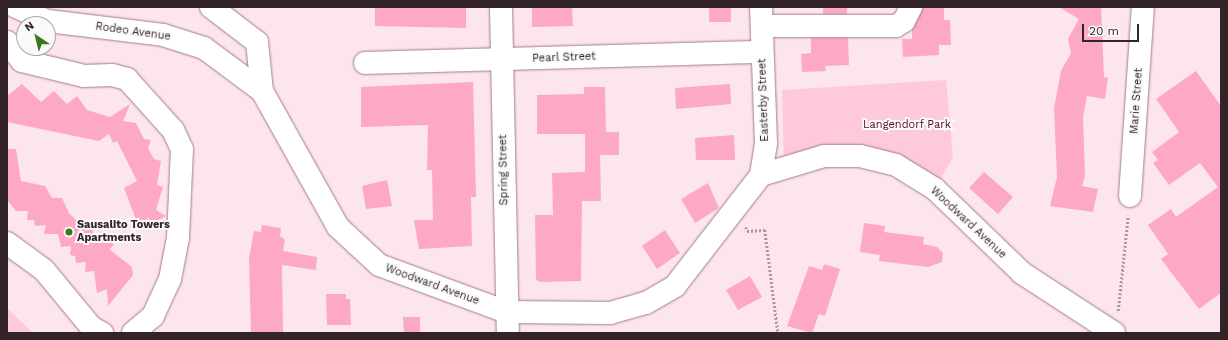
<!DOCTYPE html>
<html>
<head>
<meta charset="utf-8">
<style>
	body { margin:0 }
	#map { position:relative; width:1228px; height:340px; overflow:hidden; background:#fde5ed; font-family:"Work Sans",sans-serif }
	div>[style] { position:absolute }
	.green>* { inset:0; background:#fec9db }
	.building>* { inset:0; background:#fca8c6 }
	.path>* { height:2.5px; margin-top:-1.25px; transform-origin:0; background:repeating-linear-gradient(90deg,#aa969d 0 2px,transparent 0 4px) }
	.roads { filter:drop-shadow(0 0 1px #a17d89) drop-shadow(0 0 1px #a17d89) }
	.minor>* { height:22px; margin:-11px; padding:0 11px; transform-origin:11px; border-radius:11px; background:#fff }
	.dots>* { width:11px; height:11px; translate:-50% -50%; box-sizing:border-box; border:2px solid #fafafa; border-radius:50% }
	span { translate:-50% -50%; white-space:nowrap; text-align:center; line-height:1.15; -webkit-text-stroke:4px #fafafa; paint-order:stroke }
	.street-label { font-size:11px; color:#332429 }
	.park-label { font-size:11px; color:#50072c }
	.poi-label { font-size:11px; color:#332429; font-weight:700 }
	.left { translate:0 -50%; text-align:left }
	.frame { position:absolute; inset:0; border:8px solid #332429; pointer-events:none }
	.north { position:absolute; left:16px; top:16px; width:40px; height:40px; box-sizing:border-box; background:#fafafa; border:1px solid #aaa4a6; border-radius:50%; rotate:325deg; font-size:11px; font-weight:700; line-height:16px; text-align:center; color:#332429 }
	.north::after { content:''; display:block; margin:auto; width:14px; height:18px; background:#387a19; clip-path:polygon(50% 0,100% 100%,50% 72%,0 100%) }
	.scale { position:absolute; left:1082px; top:24px; width:57px; height:18px; box-sizing:border-box; border:2px solid #332429; border-top:0; padding-left:5px; font-size:12px; line-height:14px; white-space:nowrap; color:#332429; -webkit-text-stroke:3px #fafafa; paint-order:stroke }
</style>
</head>
<body>
<div id="map">
	<div class="green">
		<i style="clip-path:polygon(946px 80px,953px 157px,935px 189px,896px 165px,784px 166px,782px 90px)"></i>
		<i style="clip-path:polygon(7px 308px,33px 333px,7px 333px)"></i>
	</div>
	<div class="building">
		<i style="clip-path:polygon(375px 7px,466px 7px,466px 28px,375px 26px)"></i>
		<i style="clip-path:polygon(532px 7px,572px 7px,573px 26px,532px 27px)"></i>
		<i style="clip-path:polygon(709px 7px,731px 7px,731px 22px,709px 22px)"></i>
		<i style="clip-path:polygon(823px 7px,847px 7px,847px 14px,823px 14px)"></i>
		<i style="clip-path:polygon(923px 7px,944px 7px,944px 20px,950px 20px,951px 45px,939px 45px,939px 55px,903px 57px,902px 39px,912px 39px,912px 30px)"></i>
		<i style="clip-path:polygon(1059px 7px,1101px 7px,1104px 77px,1108px 78px,1105px 99px,1087px 96px,1083px 117px,1085px 176px,1082px 186px,1098px 189px,1093px 212px,1050px 206px,1057px 177px,1054px 108px,1061px 71px,1071px 53px,1068px 39px,1079px 19px)"></i>
		<i style="clip-path:polygon(811px 38px,848px 38px,849px 65px,825px 66px,826px 71px,802px 72px,801px 54px,811px 53px)"></i>
		<i style="clip-path:polygon(1196px 71px,1221px 106px,1221px 293px,1199px 309px,1161px 259px,1168px 254px,1148px 225px,1171px 209px,1176px 217px,1218px 187px,1200px 163px,1169px 185px,1153px 163px,1158px 160px,1152px 152px,1179px 132px,1156px 99px)"></i>
		<i style="clip-path:polygon(473px 82px,476px 197px,471px 197px,472px 246px,419px 249px,414px 220px,433px 220px,432px 170px,427px 170px,428px 125px,361px 127px,361px 87px)"></i>
		<i style="clip-path:polygon(22px 84px,41px 102px,54px 91px,67px 104px,77px 96px,87px 110px,110px 117px,130px 104px,123px 121px,136px 123px,144px 139px,151px 140px,148px 148px,154px 159px,161px 161px,157px 185px,163px 187px,156px 210px,166px 216px,140px 230px,124px 188px,137px 181px,117px 141px,113px 143px,109px 134px,99px 141px,7px 122px,7px 96px)"></i>
		<i style="clip-path:polygon(730px 84px,731px 104px,676px 109px,675px 88px)"></i>
		<i style="clip-path:polygon(584px 87px,605px 87px,606px 132px,619px 132px,619px 155px,600px 155px,601px 201px,582px 201px,581px 281px,541px 282px,536px 280px,535px 215px,553px 215px,552px 173px,585px 172px,585px 134px,537px 134px,537px 95px,584px 94px)"></i>
		<i style="clip-path:polygon(734px 135px,735px 160px,696px 160px,695px 138px)"></i>
		<i style="clip-path:polygon(7px 149px,16px 149px,21px 181px,45px 186px,52px 198px,62px 198px,69px 213px,76px 220px,88px 221px,93px 225px,93px 235px,103px 236px,114px 245px,109px 249px,132px 267px,133px 275px,108px 306px,107px 289px,97px 293px,94px 271px,85px 272px,86px 262px,76px 263px,75px 256px,70px 255px,71px 246px,61px 247px,58px 234px,44px 234px,46px 225px,35px 226px,34px 220px,27px 220px,28px 211px,16px 211px,7px 200px)"></i>
		<i style="clip-path:polygon(984px 172px,1013px 197px,998px 214px,969px 188px)"></i>
		<i style="clip-path:polygon(387px 180px,392px 206px,366px 209px,362px 186px)"></i>
		<i style="clip-path:polygon(708px 183px,719px 208px,695px 223px,681px 199px)"></i>
		<i style="clip-path:polygon(864px 223px,885px 226px,884px 232px,924px 237px,923px 244px,937px 247px,943px 253px,942px 262px,928px 267px,879px 261px,880px 255px,860px 252px)"></i>
		<i style="clip-path:polygon(262px 225px,281px 228px,280px 236px,285px 240px,283px 251px,317px 257px,316px 270px,282px 265px,283px 332px,251px 333px,249px 258px,254px 231px,261px 232px)"></i>
		<i style="clip-path:polygon(665px 230px,680px 253px,657px 269px,642px 246px)"></i>
		<i style="clip-path:polygon(824px 264px,840px 269px,825px 316px,819px 314px,812px 333px,787px 326px,809px 266px,822px 270px)"></i>
		<i style="clip-path:polygon(750px 276px,762px 297px,738px 310px,726px 290px)"></i>
		<i style="clip-path:polygon(326px 294px,346px 294px,346px 299px,350px 299px,351px 325px,327px 325px)"></i>
		<i style="clip-path:polygon(403px 317px,420px 317px,420px 333px,404px 333px)"></i>
	</div>
	<div class="path">
		<i style="left:746px;top:227px;width:4px;rotate:76deg"></i>
		<i style="left:747px;top:231px;width:18px;rotate:-3deg"></i>
		<i style="left:765px;top:230px;width:104px;rotate:82.8deg"></i>
		<i style="left:1118px;top:311px;width:96px;rotate:-84deg"></i>
	</div>
	<div class="roads">
		<div class="minor">
			<i style="left:16px;top:7px;width:35px;rotate:24deg"></i>
			<i style="left:48px;top:21px;width:116px;rotate:6.9deg"></i>
			<i style="left:163px;top:35px;width:43px;rotate:17.6deg"></i>
			<i style="left:204px;top:48px;width:72px;rotate:36.6deg"></i>
			<i style="left:211px;top:7px;width:58px;rotate:37.3deg"></i>
			<i style="left:257px;top:42px;width:49px;rotate:84.2deg"></i>
			<i style="left:262px;top:91px;width:156px;rotate:60.8deg"></i>
			<i style="left:338px;top:227px;width:56px;rotate:42.8deg"></i>
			<i style="left:379px;top:265px;width:136px;rotate:20.2deg"></i>
			<i style="left:507px;top:312px;width:103px;rotate:0.6deg"></i>
			<i style="left:610px;top:313px;width:37px;rotate:-16deg"></i>
			<i style="left:646px;top:303px;width:34px;rotate:-30deg"></i>
			<i style="left:675px;top:286px;width:140px;rotate:-52.2deg"></i>
			<i style="left:761px;top:175px;width:32px;rotate:-81deg"></i>
			<i style="left:766px;top:143px;width:136px;rotate:-92.1deg"></i>
			<i style="left:501px;top:7px;width:326px;rotate:88.8deg"></i>
			<i style="left:762px;top:26px;width:134px"></i>
			<i style="left:896px;top:26px;width:9px;rotate:-32deg"></i>
			<i style="left:904px;top:21px;width:16px;rotate:-63deg"></i>
			<i style="left:7px;top:42px;width:24px;rotate:52deg"></i>
			<i style="left:22px;top:61px;width:64px;rotate:13.6deg"></i>
			<i style="left:84px;top:76px;width:28px;rotate:-2deg"></i>
			<i style="left:112px;top:75px;width:16px;rotate:15deg"></i>
			<i style="left:127px;top:79px;width:69px;rotate:48deg"></i>
			<i style="left:173px;top:130px;width:21px;rotate:65deg"></i>
			<i style="left:182px;top:149px;width:89px;rotate:92.6deg"></i>
			<i style="left:178px;top:238px;width:42px;rotate:101deg"></i>
			<i style="left:170px;top:279px;width:41px;rotate:114.7deg"></i>
			<i style="left:153px;top:316px;width:26px;rotate:140deg"></i>
			<i style="left:365px;top:63px;width:397px;rotate:-1.6deg"></i>
			<i style="left:761px;top:175px;width:66px;rotate:-16.8deg"></i>
			<i style="left:824px;top:156px;width:36px"></i>
			<i style="left:860px;top:156px;width:37px;rotate:14deg"></i>
			<i style="left:896px;top:165px;width:46px;rotate:31.6deg"></i>
			<i style="left:935px;top:189px;width:121px;rotate:44deg"></i>
			<i style="left:1022px;top:273px;width:110px;rotate:33.1deg"></i>
			<i style="left:1130px;top:196px;width:189px;rotate:-86.1deg"></i>
			<i style="left:7px;top:243px;width:46px;rotate:36.1deg"></i>
			<i style="left:44px;top:270px;width:74px;rotate:50.5deg"></i>
			<i style="left:91px;top:327px;width:13px;rotate:29deg"></i>
		</div>
	</div>
	<div class="dots">
		<i style="left:69px;top:232px;background:#387a19"></i>
	</div>
	<div class="street-label">
		<span style="left:133px;top:32px;rotate:8deg">Rodeo Avenue</span>
		<span style="left:564px;top:58px;rotate:-2deg">Pearl Street</span>
		<span style="left:764px;top:100px;rotate:-92deg">Easterby Street</span>
		<span style="left:1137px;top:101px;rotate:-86deg">Marie Street</span>
		<span style="left:504px;top:170px;rotate:-91deg">Spring Street</span>
		<span style="left:968px;top:223px;rotate:43deg">Woodward Avenue</span>
		<span style="left:432px;top:285px;rotate:20deg">Woodward Avenue</span>
	</div>
	<div class="park-label">
		<span style="left:907px;top:125px">Langendorf Park</span>
	</div>
	<div class="poi-label">
		<span class="left" style="left:77px;top:232px">Sausalito Towers<br>Apartments</span>
	</div>
	<div class="frame"></div>
	<div class="north">N</div>
	<div class="scale">20 m</div>
</div>
</body>
</html>
